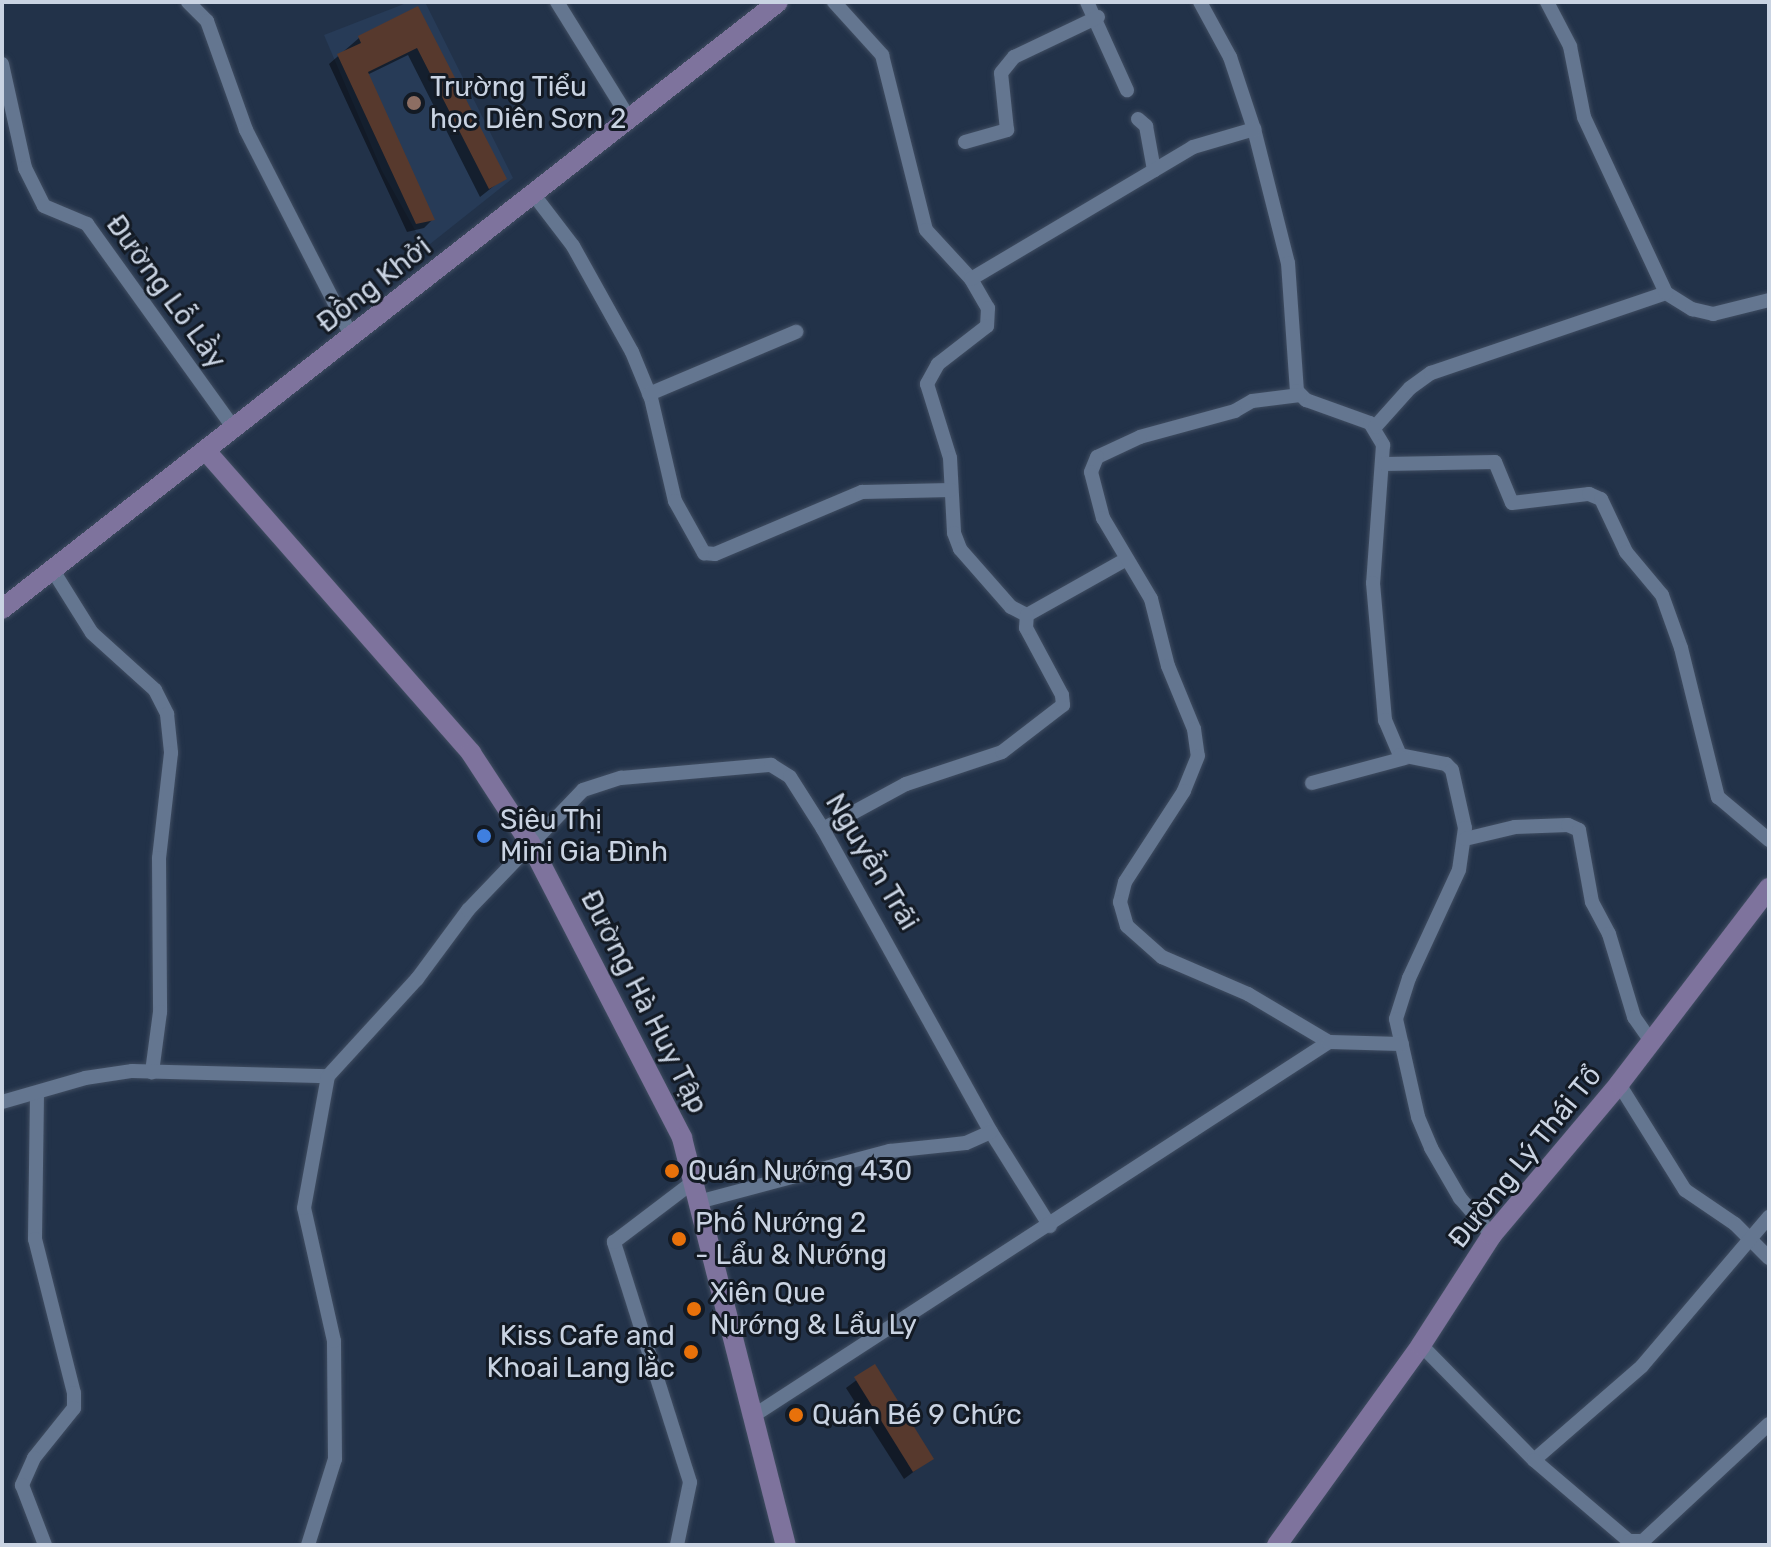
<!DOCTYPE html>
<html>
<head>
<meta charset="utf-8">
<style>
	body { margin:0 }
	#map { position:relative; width:1771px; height:1547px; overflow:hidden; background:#223249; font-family:Rubik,sans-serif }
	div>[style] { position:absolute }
	.built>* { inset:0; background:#273b57 }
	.shadow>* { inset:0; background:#0007 }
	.building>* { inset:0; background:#57392d }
	.roads { filter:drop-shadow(0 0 2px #404d61) drop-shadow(0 0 2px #404d61) }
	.street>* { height:14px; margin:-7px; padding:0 7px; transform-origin:7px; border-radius:7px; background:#647690 }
	.secondary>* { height:20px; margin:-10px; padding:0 10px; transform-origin:10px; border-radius:10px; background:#7e739d }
	.dots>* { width:22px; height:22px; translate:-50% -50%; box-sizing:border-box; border:4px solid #131a24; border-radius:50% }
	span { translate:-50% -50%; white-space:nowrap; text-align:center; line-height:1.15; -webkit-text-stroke:6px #131a24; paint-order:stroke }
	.poi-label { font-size:28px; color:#c9d3e2 }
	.left { translate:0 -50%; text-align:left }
	.right { translate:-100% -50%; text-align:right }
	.street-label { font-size:28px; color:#c9d3e2 }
	.frame { position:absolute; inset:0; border:4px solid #c9d3e2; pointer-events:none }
</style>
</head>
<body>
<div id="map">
	<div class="built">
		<i style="clip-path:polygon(409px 2px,425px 2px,513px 178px,425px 248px,382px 171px,324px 35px)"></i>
	</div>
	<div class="shadow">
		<i style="clip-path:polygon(418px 9px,504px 178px,480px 197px,408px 55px,367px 75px,433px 219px,424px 228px,407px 232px,329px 64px,359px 38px)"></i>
		<i style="clip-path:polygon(874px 1367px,932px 1458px,904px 1479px,846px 1388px)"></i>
	</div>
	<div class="building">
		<i style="clip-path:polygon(418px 6px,507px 179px,489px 189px,417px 48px,368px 72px,435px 220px,416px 224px,337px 54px,361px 43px,358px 36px)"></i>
		<i style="clip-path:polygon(875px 1364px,934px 1459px,913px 1472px,854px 1377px)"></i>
	</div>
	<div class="roads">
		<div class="street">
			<i style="left:188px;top:2px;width:27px;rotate:45deg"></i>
			<i style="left:207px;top:21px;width:116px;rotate:70.3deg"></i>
			<i style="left:246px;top:130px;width:233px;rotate:62.9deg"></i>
			<i style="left:557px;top:2px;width:137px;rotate:58.2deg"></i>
			<i style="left:834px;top:2px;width:72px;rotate:47.8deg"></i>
			<i style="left:882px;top:55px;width:180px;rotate:75.9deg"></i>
			<i style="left:926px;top:230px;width:67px;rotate:47.4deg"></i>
			<i style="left:971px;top:279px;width:34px;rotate:60deg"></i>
			<i style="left:988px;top:308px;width:18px;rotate:93deg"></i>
			<i style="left:987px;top:326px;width:62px;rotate:142.2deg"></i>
			<i style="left:938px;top:364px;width:23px;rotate:119deg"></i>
			<i style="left:927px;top:384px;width:77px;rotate:72.7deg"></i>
			<i style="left:950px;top:458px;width:75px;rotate:86.9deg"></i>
			<i style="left:954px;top:533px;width:17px;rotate:69deg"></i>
			<i style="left:960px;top:549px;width:77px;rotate:48.7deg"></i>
			<i style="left:1011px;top:607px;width:18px;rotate:27deg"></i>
			<i style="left:1027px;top:615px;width:112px;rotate:-29.3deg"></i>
			<i style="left:1087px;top:2px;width:97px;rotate:65.6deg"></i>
			<i style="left:1200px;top:2px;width:63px;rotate:61.4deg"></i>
			<i style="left:1230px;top:57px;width:76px;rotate:71.6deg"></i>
			<i style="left:1254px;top:129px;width:138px;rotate:75.8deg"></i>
			<i style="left:1288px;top:263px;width:128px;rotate:86deg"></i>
			<i style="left:1297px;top:391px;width:13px;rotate:45deg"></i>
			<i style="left:1306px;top:400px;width:68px;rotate:19.8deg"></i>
			<i style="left:1370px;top:423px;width:26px;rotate:59deg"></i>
			<i style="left:1383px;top:445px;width:138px;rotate:94.1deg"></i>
			<i style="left:1373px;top:583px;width:138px;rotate:85deg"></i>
			<i style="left:1385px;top:720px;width:38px;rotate:67deg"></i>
			<i style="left:1400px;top:755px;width:47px;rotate:11.1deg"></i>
			<i style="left:1446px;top:764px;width:8px;rotate:45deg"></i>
			<i style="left:1452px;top:770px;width:59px;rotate:77.4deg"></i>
			<i style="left:1465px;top:828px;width:42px;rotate:98.1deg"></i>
			<i style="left:1459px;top:870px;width:119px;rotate:114.8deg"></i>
			<i style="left:1409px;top:978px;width:43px;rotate:107.6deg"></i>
			<i style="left:1396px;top:1019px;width:100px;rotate:77.3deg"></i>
			<i style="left:1418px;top:1117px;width:34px;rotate:67deg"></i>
			<i style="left:1431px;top:1148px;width:58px;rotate:59.9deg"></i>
			<i style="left:1460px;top:1198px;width:49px;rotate:49.1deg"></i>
			<i style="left:2px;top:64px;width:107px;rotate:77.5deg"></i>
			<i style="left:25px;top:168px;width:42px;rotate:63.4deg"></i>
			<i style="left:44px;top:206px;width:47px;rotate:22.7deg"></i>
			<i style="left:87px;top:224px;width:254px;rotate:54.3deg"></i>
			<i style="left:1138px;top:119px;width:11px;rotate:41deg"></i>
			<i style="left:1146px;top:126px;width:45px;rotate:79.7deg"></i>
			<i style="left:965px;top:142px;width:44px;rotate:-15.9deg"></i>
			<i style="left:1007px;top:130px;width:57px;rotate:-96deg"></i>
			<i style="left:1001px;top:73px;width:21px;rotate:-51deg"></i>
			<i style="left:1014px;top:57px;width:93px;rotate:-25.5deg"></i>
			<i style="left:534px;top:195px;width:64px;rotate:52.6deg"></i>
			<i style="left:573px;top:246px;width:121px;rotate:60.9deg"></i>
			<i style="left:632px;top:352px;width:50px;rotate:67.6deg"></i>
			<i style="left:651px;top:398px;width:106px;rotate:76.9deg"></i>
			<i style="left:675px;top:501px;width:60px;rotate:60.9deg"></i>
			<i style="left:704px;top:553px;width:11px;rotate:5deg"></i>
			<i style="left:715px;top:554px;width:160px;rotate:-22.9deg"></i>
			<i style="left:862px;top:492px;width:89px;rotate:-1.3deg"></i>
			<i style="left:971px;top:279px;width:258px;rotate:-30.7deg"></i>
			<i style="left:1193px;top:147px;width:64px;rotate:-16.4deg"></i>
			<i style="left:1666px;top:293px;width:31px;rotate:32deg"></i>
			<i style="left:1692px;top:309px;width:22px;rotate:13deg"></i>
			<i style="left:1713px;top:314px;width:58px;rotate:-14deg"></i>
			<i style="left:649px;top:394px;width:160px;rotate:-22.9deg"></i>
			<i style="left:1300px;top:395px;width:48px;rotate:172.9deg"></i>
			<i style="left:1252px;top:401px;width:20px;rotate:150deg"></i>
			<i style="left:1235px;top:411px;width:98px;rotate:164.7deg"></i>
			<i style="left:1140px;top:437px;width:47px;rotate:155.1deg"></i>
			<i style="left:1097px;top:457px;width:16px;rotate:112deg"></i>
			<i style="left:1091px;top:472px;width:48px;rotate:75.4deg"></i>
			<i style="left:1103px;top:518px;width:94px;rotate:59.3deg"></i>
			<i style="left:1151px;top:599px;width:69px;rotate:75.8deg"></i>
			<i style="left:1168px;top:666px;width:68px;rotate:67.6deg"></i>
			<i style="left:1194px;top:729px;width:27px;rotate:82deg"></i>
			<i style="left:1198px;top:756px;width:38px;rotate:112deg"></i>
			<i style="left:1184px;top:791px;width:108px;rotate:123deg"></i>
			<i style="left:1125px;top:882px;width:21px;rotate:104deg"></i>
			<i style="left:1120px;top:902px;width:25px;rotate:74deg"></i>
			<i style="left:1127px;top:926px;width:47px;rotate:41.5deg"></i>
			<i style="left:1162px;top:957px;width:94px;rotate:23.3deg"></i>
			<i style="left:1248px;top:994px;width:94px;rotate:30.7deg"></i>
			<i style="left:1375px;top:427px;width:52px;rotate:-48.1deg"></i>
			<i style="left:1410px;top:388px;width:26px;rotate:-36deg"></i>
			<i style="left:1431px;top:373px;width:248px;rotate:-18.8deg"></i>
			<i style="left:1666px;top:293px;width:194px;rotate:-115deg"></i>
			<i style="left:1584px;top:117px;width:72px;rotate:-101.2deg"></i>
			<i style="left:1570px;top:46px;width:50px;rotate:-117.6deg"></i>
			<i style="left:1385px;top:464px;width:110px;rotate:-1deg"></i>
			<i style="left:1495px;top:462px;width:44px;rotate:67.5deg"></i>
			<i style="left:1512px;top:503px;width:78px;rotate:-6.7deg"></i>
			<i style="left:1589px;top:494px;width:13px;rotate:23deg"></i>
			<i style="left:1601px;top:499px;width:59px;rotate:64.7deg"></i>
			<i style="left:1626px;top:552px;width:56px;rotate:50.1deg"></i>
			<i style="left:1662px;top:595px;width:56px;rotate:70.3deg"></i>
			<i style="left:1681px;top:648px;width:154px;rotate:76.1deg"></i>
			<i style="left:1718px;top:797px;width:67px;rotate:40.1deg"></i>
			<i style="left:52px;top:569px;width:75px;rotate:58deg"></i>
			<i style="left:92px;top:633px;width:85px;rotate:42.1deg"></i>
			<i style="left:155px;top:690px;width:27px;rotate:63deg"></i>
			<i style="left:167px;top:714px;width:39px;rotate:84deg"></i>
			<i style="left:171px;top:753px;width:106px;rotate:96.5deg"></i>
			<i style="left:159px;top:858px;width:154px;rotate:89.6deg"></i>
			<i style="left:160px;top:1012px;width:61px;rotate:97.6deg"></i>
			<i style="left:1312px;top:783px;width:96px;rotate:-15deg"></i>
			<i style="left:823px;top:829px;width:94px;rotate:-28.5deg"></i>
			<i style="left:906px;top:784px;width:101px;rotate:-18.4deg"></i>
			<i style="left:1002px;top:752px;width:77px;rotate:-37.6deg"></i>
			<i style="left:1063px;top:705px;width:10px;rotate:-96deg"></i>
			<i style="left:1062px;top:695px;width:76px;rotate:-118.2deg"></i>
			<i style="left:1026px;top:628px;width:13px;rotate:-86deg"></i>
			<i style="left:1465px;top:839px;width:51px;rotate:-13.5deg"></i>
			<i style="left:1515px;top:827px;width:53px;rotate:-2.2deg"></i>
			<i style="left:1568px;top:825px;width:12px;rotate:24deg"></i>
			<i style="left:1579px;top:830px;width:73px;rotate:79.8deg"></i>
			<i style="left:1592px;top:902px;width:36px;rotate:62deg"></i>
			<i style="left:1609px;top:934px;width:87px;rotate:73.2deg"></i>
			<i style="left:1634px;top:1017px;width:29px;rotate:55deg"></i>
			<i style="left:1619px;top:1084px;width:125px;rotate:58.1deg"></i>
			<i style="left:1685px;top:1190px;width:60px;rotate:34.2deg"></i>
			<i style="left:1735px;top:1224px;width:48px;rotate:45deg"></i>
			<i style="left:37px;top:1095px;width:144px;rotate:90.8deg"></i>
			<i style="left:35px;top:1239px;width:159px;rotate:75.8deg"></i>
			<i style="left:74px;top:1393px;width:15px;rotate:90deg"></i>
			<i style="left:74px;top:1408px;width:64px;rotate:128.7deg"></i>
			<i style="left:34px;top:1458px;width:30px;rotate:114deg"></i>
			<i style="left:22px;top:1485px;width:64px;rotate:69deg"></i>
			<i style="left:2px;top:1102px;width:86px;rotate:-16.1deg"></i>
			<i style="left:85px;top:1078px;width:48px;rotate:-8.5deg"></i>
			<i style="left:132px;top:1071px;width:196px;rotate:1.5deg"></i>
			<i style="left:328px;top:1076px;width:132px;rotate:-47.5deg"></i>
			<i style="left:417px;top:979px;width:86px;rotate:-53.5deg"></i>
			<i style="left:468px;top:910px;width:166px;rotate:-46.2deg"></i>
			<i style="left:583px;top:790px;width:40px;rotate:-18deg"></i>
			<i style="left:621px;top:778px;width:151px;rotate:-5deg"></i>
			<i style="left:771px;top:765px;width:22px;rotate:32deg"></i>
			<i style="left:790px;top:777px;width:62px;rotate:57.6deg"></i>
			<i style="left:823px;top:829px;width:346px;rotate:61deg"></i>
			<i style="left:991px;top:1132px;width:111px;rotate:57.9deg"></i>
			<i style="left:698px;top:1202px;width:199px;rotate:-14.9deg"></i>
			<i style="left:890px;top:1151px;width:76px;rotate:-6deg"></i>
			<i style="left:966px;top:1143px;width:27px;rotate:-24deg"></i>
			<i style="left:1421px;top:1345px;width:161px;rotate:45.5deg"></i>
			<i style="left:1534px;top:1460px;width:143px;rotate:-41deg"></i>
			<i style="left:1642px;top:1366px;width:196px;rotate:-49.6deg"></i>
			<i style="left:753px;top:1416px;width:687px;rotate:-33deg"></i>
			<i style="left:1329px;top:1042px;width:73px;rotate:1.6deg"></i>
			<i style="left:1534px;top:1460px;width:125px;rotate:40.5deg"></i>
			<i style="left:1629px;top:1541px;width:14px"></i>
			<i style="left:1643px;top:1541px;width:172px;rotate:-42.9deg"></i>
			<i style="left:308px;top:1545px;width:90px;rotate:-72.6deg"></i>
			<i style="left:335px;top:1459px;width:118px;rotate:-90.5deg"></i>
			<i style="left:334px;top:1341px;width:136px;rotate:-102.7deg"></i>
			<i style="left:304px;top:1208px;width:134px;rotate:-79.7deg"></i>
			<i style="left:677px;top:1545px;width:64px;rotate:-78.3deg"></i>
			<i style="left:690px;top:1482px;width:252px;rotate:-107.6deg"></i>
			<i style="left:614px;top:1242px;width:99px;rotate:-37.2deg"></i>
		</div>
		<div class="secondary">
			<i style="left:206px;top:451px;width:402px;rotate:48.7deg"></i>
			<i style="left:471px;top:753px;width:108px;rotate:56.8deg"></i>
			<i style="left:530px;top:843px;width:332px;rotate:62.7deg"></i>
			<i style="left:682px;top:1138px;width:420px;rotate:75.7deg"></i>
			<i style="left:2px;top:609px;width:985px;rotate:-38.03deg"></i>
			<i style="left:1277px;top:1545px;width:246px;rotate:-54.2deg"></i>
			<i style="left:1421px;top:1345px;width:131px;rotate:-57.2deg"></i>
			<i style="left:1492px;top:1235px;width:197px;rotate:-49.9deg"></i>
			<i style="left:1619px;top:1084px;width:247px;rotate:-52.6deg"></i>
		</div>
	</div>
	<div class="dots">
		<i style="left:414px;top:103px;background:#8d6e63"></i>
		<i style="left:484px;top:836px;background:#3f7fe0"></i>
		<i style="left:672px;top:1171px;background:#e8710a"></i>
		<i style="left:679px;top:1239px;background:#e8710a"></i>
		<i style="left:694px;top:1309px;background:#e8710a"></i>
		<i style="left:691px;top:1352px;background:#e8710a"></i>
		<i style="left:796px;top:1415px;background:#e8710a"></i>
	</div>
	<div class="poi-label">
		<span class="left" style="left:430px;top:103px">Trường Tiểu<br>học Diên Sơn 2</span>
		<span class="left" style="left:500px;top:836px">Siêu Thị<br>Mini Gia Đình</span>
		<span class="left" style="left:688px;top:1171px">Quán Nướng 430</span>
		<span class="left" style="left:695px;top:1239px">Phố Nướng 2<br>- Lẩu &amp; Nướng</span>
		<span class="left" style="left:710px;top:1309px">Xiên Que<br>Nướng &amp; Lẩu Ly</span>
		<span class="right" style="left:675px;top:1352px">Kiss Cafe and<br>Khoai Lang lằc</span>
		<span class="left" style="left:812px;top:1415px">Quán Bé 9 Chức</span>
	</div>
	<div class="street-label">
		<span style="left:374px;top:285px;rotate:-38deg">Đồng Khởi</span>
		<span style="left:166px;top:292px;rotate:54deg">Đường Lỗ Lầy</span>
		<span style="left:872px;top:862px;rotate:59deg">Nguyễn Trãi</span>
		<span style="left:644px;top:1002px;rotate:63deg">Đường Hà Huy Tập</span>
		<span style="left:1525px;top:1157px;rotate:-51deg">Đường Lý Thái Tổ</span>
	</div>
	<div class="frame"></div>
</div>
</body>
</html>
